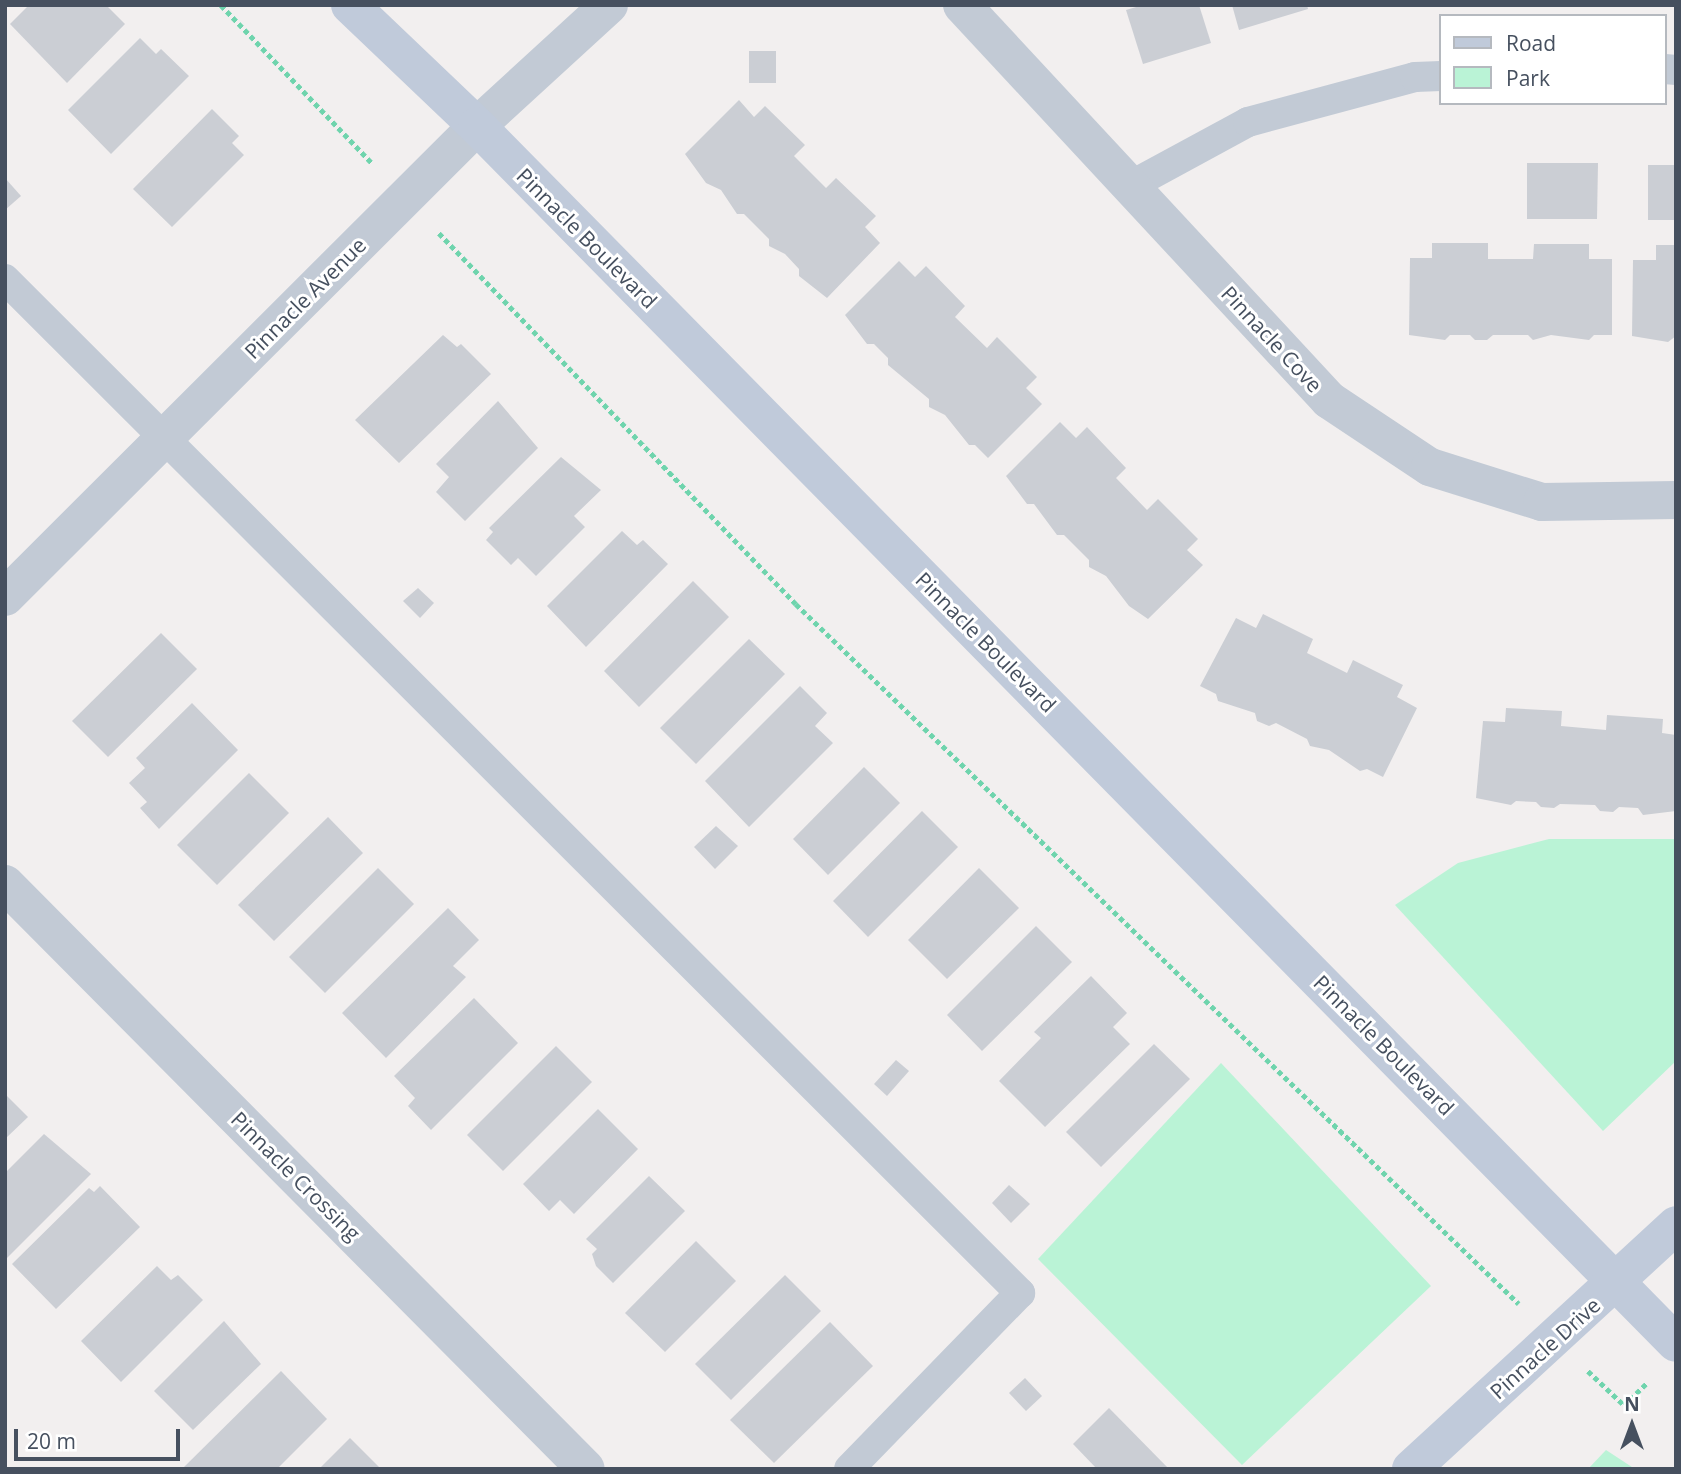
<!DOCTYPE html>
<html>
<head>
<meta charset="utf-8">
<style>
	body { margin:0 }
	#map { position:relative; width:1681px; height:1474px; overflow:hidden; background:#f2efef; font-family:"Open Sans",sans-serif }
	div>[style] { position:absolute }
	.green>* { inset:0; background:#baf3d6 }
	.building>* { inset:0; background:#cbced4 }
	.path>* { height:4.5px; margin-top:-2.25px; transform-origin:0; background:repeating-linear-gradient(90deg,#6fd4ad 0 5px,transparent 0 8.5px) }
	.lane>* { height:30px; margin:-15px; padding:0 15px; transform-origin:15px; border-radius:15px; background:#c2cad5 }
	.street>* { height:38px; margin:-19px; padding:0 19px; transform-origin:19px; border-radius:19px; background:#c2cad5 }
	.secondary>* { height:38px; margin:-19px; padding:0 19px; transform-origin:19px; border-radius:19px; background:#c0cada }
	span { translate:-50% -50%; white-space:nowrap; text-align:center; line-height:1.15; -webkit-text-stroke:6px #fff; paint-order:stroke }
	.street-label { font-size:21px; color:#46505f }
	.frame { position:absolute; inset:0; border:7px solid #46505f; pointer-events:none }
	.legend { position:absolute; left:1439px; top:14px; width:228px; height:91px; box-sizing:border-box; background:#fff; border:2px solid #b5b9bf; margin:0; padding:9px 12px; list-style:none; font-size:21px; color:#46505f }
	.legend li { display:flex; align-items:center; gap:14px; height:35px }
	.legend b { width:35px; border:2px solid #b5b9bf }
	.north { position:absolute; left:1597px; top:1390px; width:70px; height:70px; -webkit-text-stroke:5px #fff; paint-order:stroke; rotate:0deg; font-size:19px; font-weight:700; line-height:28px; text-align:center; color:#46505f }
	.north::after { content:''; display:block; margin:auto; width:24px; height:32px; background:#46505f; clip-path:polygon(50% 0,100% 100%,50% 72%,0 100%) }
	.scale { position:absolute; left:14px; top:1429px; width:166px; height:32px; box-sizing:border-box; border:4px solid #46505f; border-top:0; padding-left:9px; font-size:21px; line-height:24px; white-space:nowrap; color:#46505f; -webkit-text-stroke:5px #fff; paint-order:stroke }
</style>
</head>
<body>
<div id="map">
	<div class="green">
		<i style="clip-path:polygon(1549px 839px,1676px 839px,1676px 1061px,1603px 1131px,1395px 905px,1458px 863px)"></i>
		<i style="clip-path:polygon(1221px 1063px,1431px 1286px,1242px 1465px,1038px 1259px)"></i>
		<i style="clip-path:polygon(1606px 1450px,1635px 1469px,1588px 1469px)"></i>
	</div>
	<div class="building">
		<i style="clip-path:polygon(29px 5px,106px 5px,125px 24px,67px 83px,10px 24px)"></i>
		<i style="clip-path:polygon(1143px 5px,1199px 5px,1211px 43px,1143px 64px,1126px 10px)"></i>
		<i style="clip-path:polygon(1232px 5px,1307px 5px,1308px 9px,1239px 30px)"></i>
		<i style="clip-path:polygon(140px 38px,156px 54px,161px 49px,189px 76px,111px 154px,68px 110px)"></i>
		<i style="clip-path:polygon(749px 51px,776px 51px,776px 83px,749px 83px)"></i>
		<i style="clip-path:polygon(739px 100px,754px 117px,765px 106px,805px 145px,794px 156px,826px 188px,836px 178px,876px 216px,865px 227px,880px 243px,827px 298px,799px 276px,799px 269px,785px 254px,769px 246px,769px 239px,744px 214px,737px 214px,721px 190px,706px 183px,685px 154px)"></i>
		<i style="clip-path:polygon(212px 109px,239px 136px,232px 143px,244px 155px,172px 227px,133px 189px)"></i>
		<i style="clip-path:polygon(1527px 163px,1598px 163px,1597px 219px,1527px 219px)"></i>
		<i style="clip-path:polygon(1648px 165px,1676px 165px,1676px 220px,1648px 220px)"></i>
		<i style="clip-path:polygon(5px 178px,21px 196px,5px 210px)"></i>
		<i style="clip-path:polygon(1432px 243px,1488px 243px,1488px 259px,1533px 259px,1534px 244px,1589px 244px,1589px 259px,1612px 259px,1612px 335px,1594px 335px,1589px 340px,1551px 335px,1533px 340px,1528px 335px,1493px 335px,1487px 340px,1475px 340px,1470px 335px,1450px 335px,1445px 340px,1409px 335px,1410px 258px,1432px 258px)"></i>
		<i style="clip-path:polygon(1656px 245px,1676px 245px,1676px 336px,1668px 342px,1632px 336px,1633px 260px,1656px 260px)"></i>
		<i style="clip-path:polygon(899px 261px,915px 277px,926px 266px,965px 306px,955px 317px,987px 348px,997px 337px,1037px 377px,1026px 388px,1042px 404px,988px 458px,975px 445px,969px 445px,945px 415px,929px 407px,929px 399px,888px 365px,888px 358px,874px 344px,867px 344px,845px 315px)"></i>
		<i style="clip-path:polygon(443px 335px,457px 347px,461px 344px,491px 374px,399px 463px,355px 420px)"></i>
		<i style="clip-path:polygon(498px 401px,538px 448px,465px 521px,436px 492px,449px 477px,436px 464px)"></i>
		<i style="clip-path:polygon(1060px 422px,1076px 438px,1087px 427px,1126px 468px,1116px 478px,1147px 510px,1158px 499px,1198px 539px,1187px 550px,1203px 565px,1148px 619px,1129px 606px,1106px 576px,1089px 567px,1089px 560px,1064px 535px,1057px 535px,1034px 504px,1027px 504px,1006px 476px)"></i>
		<i style="clip-path:polygon(561px 457px,601px 490px,574px 516px,585px 527px,536px 576px,518px 558px,511px 565px,486px 540px,493px 532px,489px 528px)"></i>
		<i style="clip-path:polygon(622px 531px,637px 545px,643px 540px,668px 564px,586px 647px,547px 606px)"></i>
		<i style="clip-path:polygon(693px 581px,729px 617px,639px 707px,604px 671px)"></i>
		<i style="clip-path:polygon(418px 588px,434px 603px,420px 618px,403px 601px)"></i>
		<i style="clip-path:polygon(1263px 614px,1313px 639px,1307px 653px,1347px 673px,1353px 660px,1403px 685px,1397px 697px,1417px 708px,1383px 777px,1367px 769px,1360px 771px,1329px 750px,1310px 746px,1307px 739px,1276px 723px,1269px 726px,1257px 721px,1255px 713px,1218px 701px,1216px 694px,1200px 686px,1236px 618px,1256px 628px)"></i>
		<i style="clip-path:polygon(161px 633px,197px 669px,108px 757px,72px 721px)"></i>
		<i style="clip-path:polygon(749px 639px,785px 674px,696px 764px,660px 728px)"></i>
		<i style="clip-path:polygon(800px 686px,827px 713px,815px 726px,833px 743px,749px 827px,705px 781px)"></i>
		<i style="clip-path:polygon(192px 703px,238px 750px,159px 829px,140px 808px,147px 802px,129px 783px,145px 768px,136px 758px)"></i>
		<i style="clip-path:polygon(1506px 708px,1562px 711px,1561px 726px,1606px 730px,1607px 715px,1663px 719px,1662px 733px,1676px 735px,1676px 811px,1643px 815px,1638px 808px,1619px 807px,1613px 812px,1600px 811px,1595px 805px,1560px 804px,1554px 808px,1541px 807px,1536px 802px,1516px 801px,1511px 805px,1476px 798px,1483px 721px,1505px 722px)"></i>
		<i style="clip-path:polygon(864px 767px,900px 803px,828px 875px,793px 839px)"></i>
		<i style="clip-path:polygon(249px 773px,289px 813px,217px 885px,177px 845px)"></i>
		<i style="clip-path:polygon(922px 811px,958px 847px,868px 937px,833px 901px)"></i>
		<i style="clip-path:polygon(328px 817px,363px 853px,274px 941px,238px 905px)"></i>
		<i style="clip-path:polygon(716px 826px,738px 846px,715px 869px,694px 847px)"></i>
		<i style="clip-path:polygon(378px 868px,414px 904px,325px 993px,289px 957px)"></i>
		<i style="clip-path:polygon(979px 868px,1019px 908px,947px 979px,908px 940px)"></i>
		<i style="clip-path:polygon(448px 908px,479px 940px,453px 966px,466px 977px,386px 1058px,342px 1013px)"></i>
		<i style="clip-path:polygon(1036px 926px,1072px 962px,982px 1051px,947px 1015px)"></i>
		<i style="clip-path:polygon(1091px 976px,1127px 1013px,1113px 1027px,1130px 1044px,1045px 1127px,999px 1081px,1041px 1038px,1034px 1032px)"></i>
		<i style="clip-path:polygon(474px 998px,518px 1043px,431px 1130px,408px 1106px,415px 1098px,394px 1076px)"></i>
		<i style="clip-path:polygon(1154px 1044px,1190px 1079px,1101px 1167px,1066px 1132px)"></i>
		<i style="clip-path:polygon(556px 1046px,592px 1082px,503px 1171px,467px 1135px)"></i>
		<i style="clip-path:polygon(896px 1060px,909px 1071px,887px 1096px,874px 1084px)"></i>
		<i style="clip-path:polygon(5px 1094px,28px 1117px,5px 1139px)"></i>
		<i style="clip-path:polygon(598px 1109px,638px 1149px,574px 1214px,560px 1200px,549px 1211px,523px 1184px)"></i>
		<i style="clip-path:polygon(44px 1134px,91px 1174px,5px 1260px,5px 1173px)"></i>
		<i style="clip-path:polygon(649px 1176px,685px 1211px,613px 1283px,596px 1266px,592px 1254px,597px 1249px,586px 1239px)"></i>
		<i style="clip-path:polygon(1009px 1185px,1030px 1204px,1011px 1223px,992px 1203px)"></i>
		<i style="clip-path:polygon(100px 1186px,140px 1227px,56px 1309px,12px 1264px,89px 1188px,94px 1192px)"></i>
		<i style="clip-path:polygon(696px 1241px,736px 1281px,665px 1352px,625px 1313px)"></i>
		<i style="clip-path:polygon(157px 1266px,171px 1280px,178px 1275px,203px 1300px,121px 1382px,81px 1341px)"></i>
		<i style="clip-path:polygon(785px 1275px,821px 1311px,731px 1400px,695px 1364px)"></i>
		<i style="clip-path:polygon(224px 1321px,261px 1364px,193px 1430px,154px 1391px)"></i>
		<i style="clip-path:polygon(830px 1322px,873px 1366px,774px 1463px,730px 1420px)"></i>
		<i style="clip-path:polygon(281px 1371px,327px 1419px,277px 1469px,182px 1469px)"></i>
		<i style="clip-path:polygon(1025px 1378px,1042px 1396px,1026px 1411px,1009px 1393px)"></i>
		<i style="clip-path:polygon(1109px 1408px,1169px 1469px,1097px 1469px,1073px 1444px)"></i>
		<i style="clip-path:polygon(350px 1438px,381px 1469px,319px 1469px)"></i>
	</div>
	<div class="path">
		<i style="left:221px;top:5px;width:220px;rotate:46.3deg"></i>
		<i style="left:439px;top:233px;width:515px;rotate:46.1deg"></i>
		<i style="left:796px;top:604px;width:1006px;rotate:44.07deg"></i>
		<i style="left:1588px;top:1371px;width:50px;rotate:43.4deg"></i>
		<i style="left:1624px;top:1405px;width:33px;rotate:-44deg"></i>
	</div>
	<div class="lane">
		<i style="left:1665px;top:69px;width:11px;rotate:5deg"></i>
		<i style="left:1130px;top:186px;width:134px;rotate:-28.5deg"></i>
		<i style="left:1248px;top:122px;width:173px;rotate:-15.1deg"></i>
		<i style="left:1415px;top:77px;width:26px;rotate:-2deg"></i>
		<i style="left:5px;top:279px;width:1435px;rotate:44.97deg"></i>
		<i style="left:1020px;top:1293px;width:245px;rotate:134.2deg"></i>
	</div>
	<div class="street">
		<i style="left:962px;top:5px;width:539px;rotate:47.1deg"></i>
		<i style="left:1329px;top:400px;width:121px;rotate:33.6deg"></i>
		<i style="left:1430px;top:467px;width:117px;rotate:17.4deg"></i>
		<i style="left:1542px;top:502px;width:134px;rotate:-0.9deg"></i>
		<i style="left:5px;top:597px;width:667px;rotate:-44.94deg"></i>
		<i style="left:477px;top:126px;width:179px;rotate:-42.5deg"></i>
		<i style="left:5px;top:884px;width:824px;rotate:45.2deg"></i>
	</div>
	<div class="secondary">
		<i style="left:350px;top:5px;width:175px;rotate:43.6deg"></i>
		<i style="left:477px;top:126px;width:1708px;rotate:45.43deg"></i>
		<i style="left:1411px;top:1469px;width:360px;rotate:-42.6deg"></i>
	</div>
	<div class="street-label">
		<span style="left:587px;top:238px;rotate:45deg">Pinnacle Boulevard</span>
		<span style="left:305px;top:298px;rotate:-45deg">Pinnacle Avenue</span>
		<span style="left:1272px;top:339px;rotate:47deg">Pinnacle Cove</span>
		<span style="left:986px;top:642px;rotate:45deg">Pinnacle Boulevard</span>
		<span style="left:1384px;top:1045px;rotate:45deg">Pinnacle Boulevard</span>
		<span style="left:296px;top:1176px;rotate:45deg">Pinnacle Crossing</span>
		<span style="left:1545px;top:1348px;rotate:-42deg">Pinnacle Drive</span>
	</div>
	<div class="frame"></div>
	<ul class="legend">
	<li><b style="height:9px;background:#c0cada"></b>Road</li>
	<li><b style="height:19px;background:#baf3d6"></b>Park</li>
	</ul>
	<div class="north">N</div>
	<div class="scale">20 m</div>
</div>
</body>
</html>
